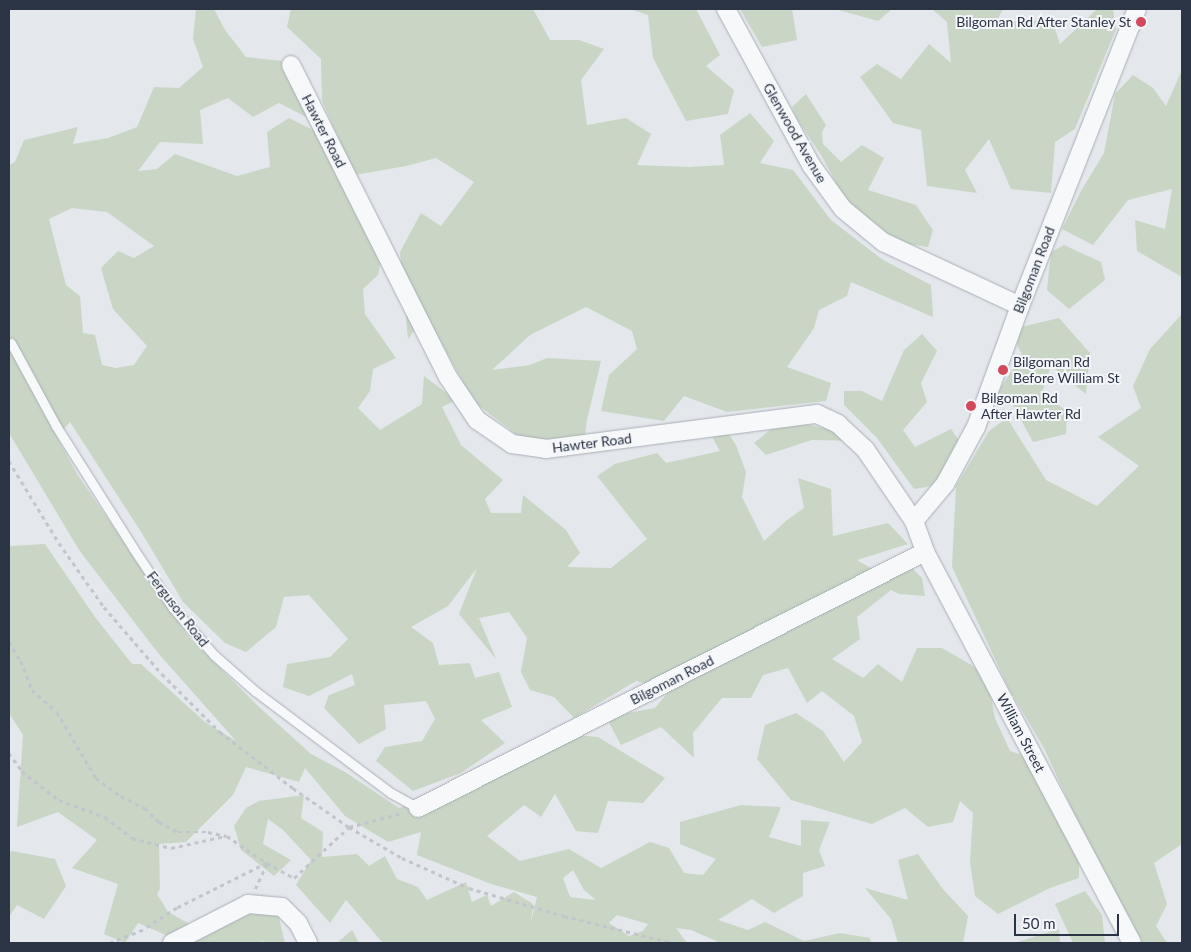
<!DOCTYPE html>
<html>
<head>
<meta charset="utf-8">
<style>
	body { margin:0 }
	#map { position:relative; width:1191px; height:952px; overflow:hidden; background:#e4e7ec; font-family:Lato,sans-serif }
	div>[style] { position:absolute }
	.green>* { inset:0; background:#c9d6c5 }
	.path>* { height:2.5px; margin-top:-1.25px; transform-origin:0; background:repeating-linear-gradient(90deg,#c2c5cb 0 4px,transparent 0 8px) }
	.roads { filter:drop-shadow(0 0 1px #a9aeb7) drop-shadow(0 0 1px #a9aeb7) }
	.service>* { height:9px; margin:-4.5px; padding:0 4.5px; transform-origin:4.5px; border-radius:4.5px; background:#f7f8fa }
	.minor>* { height:18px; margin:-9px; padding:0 9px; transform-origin:9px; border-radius:9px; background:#f7f8fa }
	.dots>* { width:14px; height:14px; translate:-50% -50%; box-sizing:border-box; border:2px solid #f4f6f9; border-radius:50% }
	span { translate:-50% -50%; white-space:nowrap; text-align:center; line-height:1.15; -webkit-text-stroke:4px #f4f6f9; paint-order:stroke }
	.poi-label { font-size:14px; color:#2b3445 }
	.right { translate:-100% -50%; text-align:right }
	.left { translate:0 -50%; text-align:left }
	.street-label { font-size:14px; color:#2b3445 }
	.frame { position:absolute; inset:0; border:10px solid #2b3445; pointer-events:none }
	.scale { position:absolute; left:1014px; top:914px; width:105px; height:22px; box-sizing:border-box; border:2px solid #2b3445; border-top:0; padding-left:6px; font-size:15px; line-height:18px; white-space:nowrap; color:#2b3445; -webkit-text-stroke:4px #f4f6f9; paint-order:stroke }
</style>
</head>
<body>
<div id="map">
	<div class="green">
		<i style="clip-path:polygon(evenodd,196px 9px,214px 9px,225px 30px,246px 57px,282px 61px,310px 119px,279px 103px,253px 117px,228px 98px,200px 110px,203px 144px,160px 142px,138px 171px,157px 169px,175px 154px,237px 176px,270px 167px,267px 132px,289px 118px,319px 133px,352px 177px,352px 206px,383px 250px,378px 275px,363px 289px,365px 314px,396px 358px,373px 369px,370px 391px,358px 408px,380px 430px,422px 404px,424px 376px,456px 400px,442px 407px,461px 445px,503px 480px,485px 499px,491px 513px,521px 513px,523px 495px,566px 530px,580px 553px,567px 567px,611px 568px,647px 539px,597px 476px,615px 464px,657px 453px,666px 463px,720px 451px,707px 428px,727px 431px,736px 445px,746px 472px,742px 497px,764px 541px,787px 520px,804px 508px,798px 478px,831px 489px,833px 536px,888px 523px,908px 544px,857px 560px,874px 570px,908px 564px,922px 578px,925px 596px,899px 594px,891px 590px,857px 617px,860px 639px,832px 659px,863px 678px,878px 664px,902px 682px,917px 648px,942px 648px,987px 674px,995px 718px,1010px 751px,1032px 758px,1079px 856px,1079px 878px,1050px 888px,998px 914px,975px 896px,970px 862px,973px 813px,960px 801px,953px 822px,928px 827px,905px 808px,872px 824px,791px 800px,757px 759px,765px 725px,796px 713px,823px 731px,844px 762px,862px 742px,854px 716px,822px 691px,807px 703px,788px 668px,763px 675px,751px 698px,722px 698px,693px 733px,694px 758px,661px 727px,621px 745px,606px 717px,655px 708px,670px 690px,636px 681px,574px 718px,554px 697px,530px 690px,521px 672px,527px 638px,509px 612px,479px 618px,496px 659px,459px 614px,477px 568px,448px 606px,411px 627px,433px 643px,439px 665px,470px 663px,475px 678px,499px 672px,512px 707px,481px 720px,505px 743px,461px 773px,413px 791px,376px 761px,385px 747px,422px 741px,435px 719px,426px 701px,384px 705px,386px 729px,359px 744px,324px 708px,329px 695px,355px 685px,352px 674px,309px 696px,283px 687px,287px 664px,330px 657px,348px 639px,309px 595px,284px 597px,276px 627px,246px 652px,225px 643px,183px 602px,143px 535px,70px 422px,57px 437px,77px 474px,191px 639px,258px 706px,311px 754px,345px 772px,399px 808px,429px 798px,564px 734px,598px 737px,665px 778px,643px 803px,608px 801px,598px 833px,576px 831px,555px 794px,541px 817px,524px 805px,487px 836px,520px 861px,569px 849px,601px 868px,650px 842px,669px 848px,684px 873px,703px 875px,716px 859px,680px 844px,680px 822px,741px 805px,781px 807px,769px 837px,801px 846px,801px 820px,830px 822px,819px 850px,825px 866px,803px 873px,803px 896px,774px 913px,752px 899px,718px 920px,748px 930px,765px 922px,804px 941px,840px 933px,870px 938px,871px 943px,721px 943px,691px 930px,676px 928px,687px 943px,383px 943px,346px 900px,330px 923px,296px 885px,311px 860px,283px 830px,268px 819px,263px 844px,291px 860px,274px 876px,241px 850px,234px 826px,246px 808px,259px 801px,304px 795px,301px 818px,323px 832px,322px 857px,357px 854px,369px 866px,385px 856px,397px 879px,418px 887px,427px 900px,466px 882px,472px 902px,487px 895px,491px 906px,514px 892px,533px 904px,531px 922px,537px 897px,491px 884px,417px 855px,421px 832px,388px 842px,345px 816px,305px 768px,299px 782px,246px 767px,233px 795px,186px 842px,159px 844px,160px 889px,157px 894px,168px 912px,206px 933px,224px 906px,278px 914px,285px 943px,263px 943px,263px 941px,256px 943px,169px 943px,180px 941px,138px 923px,125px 943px,104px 934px,118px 884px,72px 868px,97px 840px,58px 812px,17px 827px,23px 735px,9px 713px,9px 540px,9px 546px,45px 544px,95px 617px,132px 664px,141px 664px,205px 722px,236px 741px,158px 653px,79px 550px,9px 433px,9px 165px,15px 162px,24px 140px,78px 127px,73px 144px,108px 138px,137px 127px,154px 87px,179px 88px,203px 67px,193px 39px,196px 9px,72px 208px,107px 212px,154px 246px,134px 258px,118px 251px,101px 268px,113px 309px,147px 346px,134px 365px,116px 368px,102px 365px,95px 335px,83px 333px,80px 296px,66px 285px,49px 219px,72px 208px,196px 9px,573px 870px,584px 890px,596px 900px,570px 897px,563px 878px,573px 870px,196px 9px,617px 915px,648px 924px,643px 931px,629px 936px,609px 923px,617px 915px)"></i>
		<i style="clip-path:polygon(291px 9px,533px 9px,550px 40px,579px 40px,604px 49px,581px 80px,587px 125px,626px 118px,651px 134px,637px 165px,689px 167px,724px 165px,720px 135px,750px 113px,774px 141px,760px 163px,793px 170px,831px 220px,883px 260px,931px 285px,933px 317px,851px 282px,847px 296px,819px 310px,814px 328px,787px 367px,831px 383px,826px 401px,727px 412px,684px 396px,664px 421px,601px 411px,609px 375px,637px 349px,632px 331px,586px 307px,530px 335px,492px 370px,530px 365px,547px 358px,601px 361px,587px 420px,583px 450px,533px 447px,474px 402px,426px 315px,408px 339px,400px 252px,421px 213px,441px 226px,474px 182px,436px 158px,406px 166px,355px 175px,322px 101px,321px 59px,287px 27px)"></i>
		<i style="clip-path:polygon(630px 9px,696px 9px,720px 55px,706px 66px,734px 90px,728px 114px,686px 121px,653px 58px,648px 15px)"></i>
		<i style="clip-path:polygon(740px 9px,792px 9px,797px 40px,762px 47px)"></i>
		<i style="clip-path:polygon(835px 9px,892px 9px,878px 21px)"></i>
		<i style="clip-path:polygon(932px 9px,1003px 9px,996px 22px,1052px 20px,1060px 44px,1097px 9px,1113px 9px,1116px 29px,1075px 129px,1055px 142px,1051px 193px,1011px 189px,989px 139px,965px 170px,977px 193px,927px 186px,921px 130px,893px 123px,860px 77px,877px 64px,901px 79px,929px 44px,951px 63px,947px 22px)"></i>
		<i style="clip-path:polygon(1182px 70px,1182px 277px,1137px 251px,1135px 220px,1165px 229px,1172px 189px,1128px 200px,1093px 245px,1062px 229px,1081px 191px,1104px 153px,1115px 94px,1133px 75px,1153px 88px,1166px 106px)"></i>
		<i style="clip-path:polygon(806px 94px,826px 125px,822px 132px,823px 144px,841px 162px,862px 145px,884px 158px,868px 190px,916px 205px,933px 230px,928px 247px,888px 241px,848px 205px,821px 155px,797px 119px,792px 107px)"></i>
		<i style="clip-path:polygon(1064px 245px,1101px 262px,1105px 280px,1069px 309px,1047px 290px,1051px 252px)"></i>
		<i style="clip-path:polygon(1182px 314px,1182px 844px,1154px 863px,1167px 904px,1156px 926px,1167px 943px,1138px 943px,1085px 838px,1044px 748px,1009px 689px,952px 567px,956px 486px,989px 431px,1007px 418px,1046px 480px,1097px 506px,1139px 466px,1098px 437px,1141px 408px,1133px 386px,1150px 349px)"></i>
		<i style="clip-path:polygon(1059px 318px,1090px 353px,1086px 394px,1051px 366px,1042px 393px,1067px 411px,1066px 434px,1033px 442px,1010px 400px,998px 392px,1022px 355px,1017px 345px,1021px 327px)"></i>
		<i style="clip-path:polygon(922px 334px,937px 351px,921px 383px,927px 402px,903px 430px,915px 447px,951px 429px,964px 448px,938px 485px,914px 489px,877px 438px,844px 405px,844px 391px,862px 391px,882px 401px,904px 350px)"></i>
		<i style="clip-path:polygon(783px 419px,832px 430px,854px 441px,812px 440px,766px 455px,754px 443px)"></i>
		<i style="clip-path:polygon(12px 851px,55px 859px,66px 886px,44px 919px,17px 905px,9px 917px,9px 852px)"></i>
		<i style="clip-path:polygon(918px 854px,942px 888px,968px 916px,963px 943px,898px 943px,891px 919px,865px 888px,908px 900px,898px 860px)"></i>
		<i style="clip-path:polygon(1085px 891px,1102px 915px,1105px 943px,1073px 943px,1055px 904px)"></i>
		<i style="clip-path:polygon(1059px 929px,1060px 943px,1014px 943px)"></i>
		<i style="clip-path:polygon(352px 930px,359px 943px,337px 943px)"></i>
	</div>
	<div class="path">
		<i style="left:9px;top:461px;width:96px;rotate:58.6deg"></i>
		<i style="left:59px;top:543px;width:78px;rotate:54.9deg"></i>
		<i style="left:104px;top:607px;width:89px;rotate:49.1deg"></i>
		<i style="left:162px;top:674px;width:82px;rotate:45deg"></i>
		<i style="left:220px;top:732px;width:92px;rotate:37.5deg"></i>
		<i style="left:293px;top:788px;width:68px;rotate:34.9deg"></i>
		<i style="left:349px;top:827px;width:61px;rotate:30.3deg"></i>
		<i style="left:402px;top:858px;width:73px;rotate:24.1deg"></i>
		<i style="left:469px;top:888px;width:99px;rotate:16.4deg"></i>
		<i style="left:564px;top:916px;width:112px;rotate:13.9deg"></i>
		<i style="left:9px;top:642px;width:22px;rotate:58deg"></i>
		<i style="left:21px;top:661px;width:31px;rotate:69deg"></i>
		<i style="left:32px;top:690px;width:33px;rotate:41deg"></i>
		<i style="left:57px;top:712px;width:77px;rotate:59.4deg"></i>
		<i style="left:96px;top:778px;width:31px;rotate:36deg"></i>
		<i style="left:121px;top:796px;width:27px;rotate:27deg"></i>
		<i style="left:145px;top:808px;width:20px;rotate:45deg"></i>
		<i style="left:159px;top:822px;width:21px;rotate:28deg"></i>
		<i style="left:178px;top:832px;width:30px"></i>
		<i style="left:208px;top:832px;width:19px;rotate:12deg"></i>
		<i style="left:227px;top:836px;width:48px;rotate:34deg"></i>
		<i style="left:267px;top:863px;width:101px;rotate:153.4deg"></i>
		<i style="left:177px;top:908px;width:40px;rotate:147.1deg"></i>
		<i style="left:143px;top:930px;width:35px;rotate:158deg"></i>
		<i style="left:9px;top:753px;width:22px;rotate:54deg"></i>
		<i style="left:22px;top:771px;width:47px;rotate:38.1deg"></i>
		<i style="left:59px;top:800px;width:49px;rotate:20.3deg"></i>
		<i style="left:105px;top:817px;width:34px;rotate:38deg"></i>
		<i style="left:132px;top:838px;width:40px;rotate:14.4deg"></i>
		<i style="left:171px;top:848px;width:55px;rotate:-12.5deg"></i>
		<i style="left:255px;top:889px;width:29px;rotate:-65deg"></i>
		<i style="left:267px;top:863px;width:31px;rotate:29deg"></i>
		<i style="left:294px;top:878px;width:75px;rotate:-42.8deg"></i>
		<i style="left:349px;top:827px;width:55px;rotate:-14.8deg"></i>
	</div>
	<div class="roads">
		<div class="service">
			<i style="left:11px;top:343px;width:94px;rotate:61.5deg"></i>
			<i style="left:56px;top:426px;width:144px;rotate:57.7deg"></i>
			<i style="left:133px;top:548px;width:72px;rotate:56.3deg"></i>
			<i style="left:173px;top:608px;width:62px;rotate:48.9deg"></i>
			<i style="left:214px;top:655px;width:55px;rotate:41.3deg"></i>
			<i style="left:255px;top:691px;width:170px;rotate:36.9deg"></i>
			<i style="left:391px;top:793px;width:31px;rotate:29deg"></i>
		</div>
		<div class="minor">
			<i style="left:726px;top:9px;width:178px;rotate:61.4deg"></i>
			<i style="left:811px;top:165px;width:54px;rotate:54deg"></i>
			<i style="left:843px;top:209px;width:52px;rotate:39.5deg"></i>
			<i style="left:883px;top:242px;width:151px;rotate:25deg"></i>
			<i style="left:291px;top:65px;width:349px;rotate:63.3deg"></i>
			<i style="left:448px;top:377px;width:52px;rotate:56deg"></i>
			<i style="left:477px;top:420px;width:42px;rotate:34.4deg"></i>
			<i style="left:512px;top:444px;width:34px;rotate:8deg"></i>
			<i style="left:546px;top:449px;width:273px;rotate:-7.4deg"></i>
			<i style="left:817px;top:414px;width:23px;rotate:25deg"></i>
			<i style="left:838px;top:424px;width:37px;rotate:43deg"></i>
			<i style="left:865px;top:449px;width:87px;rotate:55.8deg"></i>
			<i style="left:914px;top:521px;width:33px;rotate:70deg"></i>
			<i style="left:925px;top:552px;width:442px;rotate:62.1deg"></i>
			<i style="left:914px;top:521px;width:48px;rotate:-50deg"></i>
			<i style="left:945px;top:484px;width:65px;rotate:-61.5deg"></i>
			<i style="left:976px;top:427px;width:129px;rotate:-70deg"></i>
			<i style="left:1020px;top:306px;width:319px;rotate:-68.5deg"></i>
			<i style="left:418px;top:808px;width:568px;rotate:-26.79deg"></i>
			<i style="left:172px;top:943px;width:85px;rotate:-27.2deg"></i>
			<i style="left:248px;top:904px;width:34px;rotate:5deg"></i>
			<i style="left:282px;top:907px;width:23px;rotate:45deg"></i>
			<i style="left:298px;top:923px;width:22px;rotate:63deg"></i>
		</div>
	</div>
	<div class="dots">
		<i style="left:1141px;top:22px;background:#d1495b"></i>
		<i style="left:1003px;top:370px;background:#d1495b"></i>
		<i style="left:971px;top:406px;background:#d1495b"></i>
	</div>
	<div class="poi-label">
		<span class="right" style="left:1131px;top:22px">Bilgoman Rd After Stanley St</span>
		<span class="left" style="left:1013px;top:370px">Bilgoman Rd<br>Before William St</span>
		<span class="left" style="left:981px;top:406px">Bilgoman Rd<br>After Hawter Rd</span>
	</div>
	<div class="street-label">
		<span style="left:324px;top:131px;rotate:63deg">Hawter Road</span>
		<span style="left:795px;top:133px;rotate:60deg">Glenwood Avenue</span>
		<span style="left:1034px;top:270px;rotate:-69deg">Bilgoman Road</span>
		<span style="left:592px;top:443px;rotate:-7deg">Hawter Road</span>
		<span style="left:178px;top:609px;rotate:52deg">Ferguson Road</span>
		<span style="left:672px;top:680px;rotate:-27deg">Bilgoman Road</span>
		<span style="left:1021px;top:733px;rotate:62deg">William Street</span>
	</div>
	<div class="frame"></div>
	<div class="scale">50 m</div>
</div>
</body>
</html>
